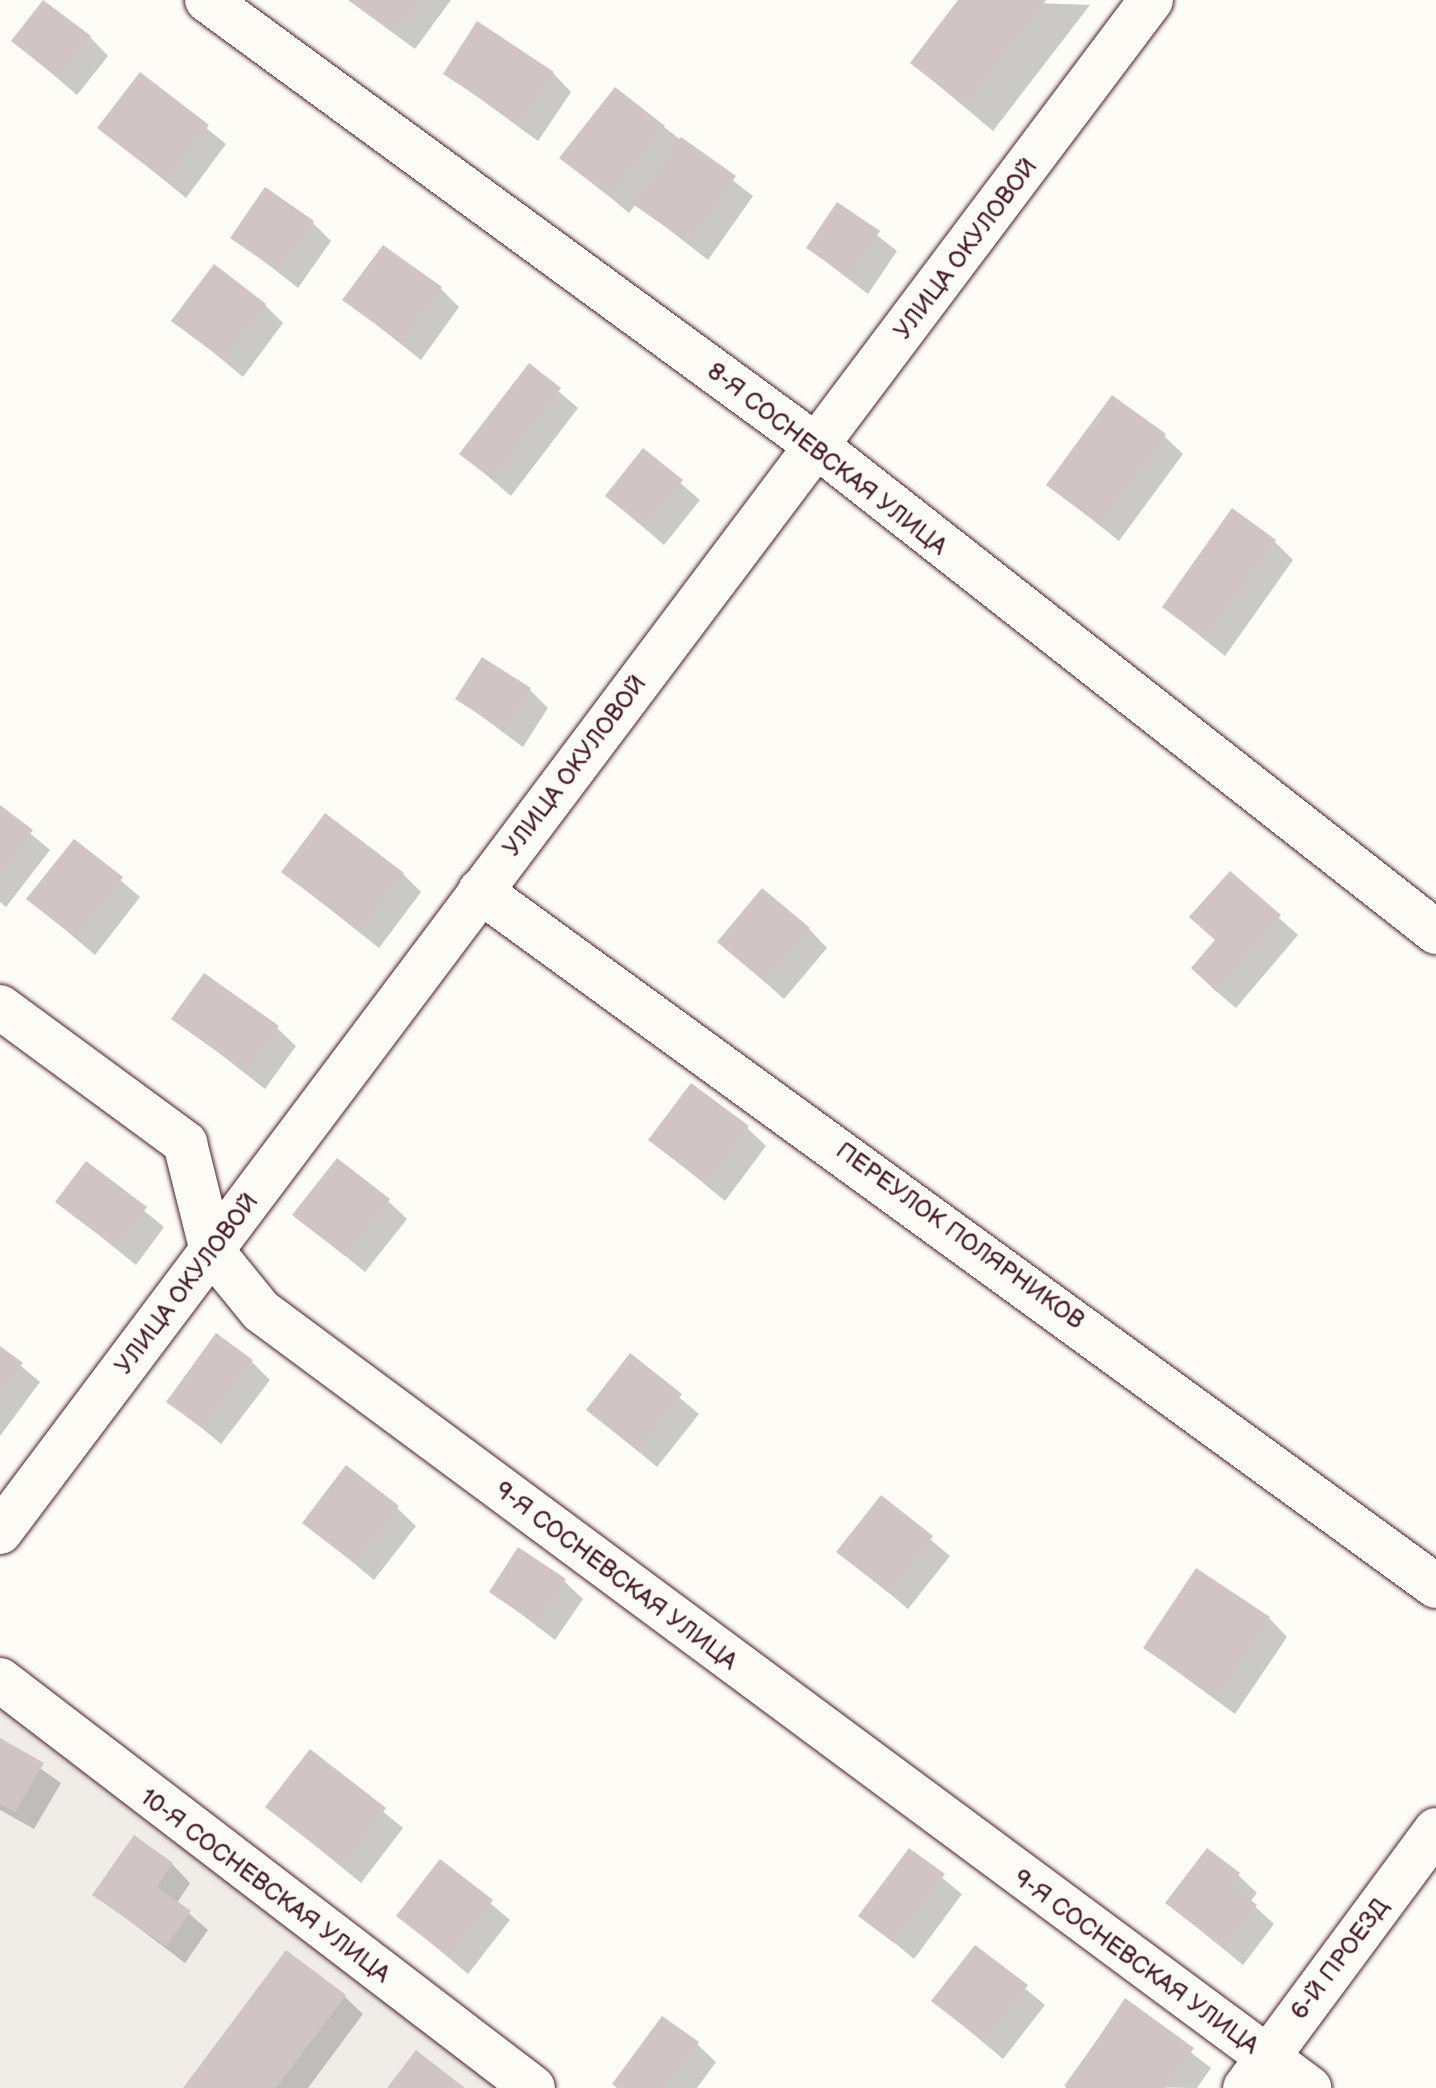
<!DOCTYPE html>
<html>
<head>
<meta charset="utf-8">
<style>
	body { margin:0 }
	#map { position:relative; width:1436px; height:2088px; overflow:hidden; background:#fdfcf7; font-family:"Balsamiq Sans",sans-serif }
	div>[style] { position:absolute }
	.built>* { inset:0; background:#f0ece8 }
	.shadow>* { inset:0; background:#0003 }
	.building>* { inset:0; background:#d0c5c4 }
	.roads { filter:drop-shadow(0 0 2px #4a1f2b) drop-shadow(0 0 2px #4a1f2b) }
	.street>* { height:44px; margin:-22px; padding:0 22px; transform-origin:22px; border-radius:22px; background:#fdfcf7 }
	.secondary>* { height:44px; margin:-22px; padding:0 22px; transform-origin:22px; border-radius:22px; background:#fdfcf7 }
	span { translate:-50% -50%; white-space:nowrap; text-align:center; line-height:1.15; -webkit-text-stroke:6px #fdfcf7; paint-order:stroke }
	.street-label { font-size:24px; color:#4a1f2b }
</style>
</head>
<body>
<div id="map">
	<div class="built">
		<i style="clip-path:polygon(0 1698px,511px 2088px,0 2088px)"></i>
	</div>
	<div class="shadow">
		<i style="clip-path:polygon(348px 0,451px 0,415px 49px)"></i>
		<i style="clip-path:polygon(961px 0,1090px 5px,993px 131px,912px 63px)"></i>
		<i style="clip-path:polygon(90px 37px,108px 56px,77px 95px,14px 41px)"></i>
		<i style="clip-path:polygon(553px 73px,571px 92px,538px 141px,446px 74px)"></i>
		<i style="clip-path:polygon(140px 75px,226px 144px,186px 198px,100px 128px)"></i>
		<i style="clip-path:polygon(664px 127px,753px 196px,708px 260px,636px 204px,629px 213px,562px 157px)"></i>
		<i style="clip-path:polygon(838px 205px,897px 251px,868px 294px,808px 248px)"></i>
		<i style="clip-path:polygon(312px 222px,331px 241px,298px 288px,233px 237px)"></i>
		<i style="clip-path:polygon(440px 288px,459px 307px,421px 360px,345px 300px)"></i>
		<i style="clip-path:polygon(265px 305px,283px 323px,243px 377px,174px 320px)"></i>
		<i style="clip-path:polygon(529px 366px,578px 408px,511px 496px,462px 454px)"></i>
		<i style="clip-path:polygon(1164px 436px,1183px 454px,1119px 541px,1049px 485px)"></i>
		<i style="clip-path:polygon(643px 451px,700px 500px,664px 545px,607px 496px)"></i>
		<i style="clip-path:polygon(1274px 541px,1293px 560px,1225px 656px,1164px 607px)"></i>
		<i style="clip-path:polygon(529px 689px,548px 708px,523px 747px,458px 699px)"></i>
		<i style="clip-path:polygon(0 808px,50px 850px,6px 907px,0 902px)"></i>
		<i style="clip-path:polygon(75px 841px,140px 897px,95px 955px,29px 899px)"></i>
		<i style="clip-path:polygon(283px 872px,403px 874px,421px 892px,379px 948px)"></i>
		<i style="clip-path:polygon(1230px 874px,1298px 935px,1236px 1008px,1211px 987px)"></i>
		<i style="clip-path:polygon(809px 929px,827px 948px,784px 999px,720px 942px)"></i>
		<i style="clip-path:polygon(174px 1018px,277px 1028px,296px 1046px,265px 1089px)"></i>
		<i style="clip-path:polygon(747px 1128px,766px 1146px,725px 1201px,651px 1140px)"></i>
		<i style="clip-path:polygon(86px 1164px,164px 1227px,136px 1265px,58px 1202px)"></i>
		<i style="clip-path:polygon(388px 1201px,407px 1219px,365px 1272px,295px 1215px)"></i>
		<i style="clip-path:polygon(0 1348px,40px 1382px,0 1436px)"></i>
		<i style="clip-path:polygon(630px 1356px,699px 1414px,657px 1467px,588px 1410px)"></i>
		<i style="clip-path:polygon(251px 1361px,270px 1380px,221px 1444px,169px 1401px)"></i>
		<i style="clip-path:polygon(881px 1498px,950px 1556px,908px 1609px,839px 1551px)"></i>
		<i style="clip-path:polygon(397px 1508px,416px 1526px,374px 1580px,305px 1522px)"></i>
		<i style="clip-path:polygon(564px 1581px,583px 1599px,555px 1640px,491px 1591px)"></i>
		<i style="clip-path:polygon(1269px 1618px,1287px 1637px,1235px 1714px,1145px 1648px)"></i>
		<i style="clip-path:polygon(0 1740px,61px 1783px,34px 1829px,0 1810px)"></i>
		<i style="clip-path:polygon(310px 1752px,403px 1828px,361px 1883px,268px 1807px)"></i>
		<i style="clip-path:polygon(909px 1851px,962px 1894px,914px 1959px,861px 1915px)"></i>
		<i style="clip-path:polygon(441px 1862px,510px 1920px,468px 1974px,399px 1916px)"></i>
		<i style="clip-path:polygon(172px 1864px,190px 1883px,177px 1903px,208px 1930px,185px 1963px,94px 1894px)"></i>
		<i style="clip-path:polygon(1238px 1875px,1257px 1893px,1250px 1902px,1274px 1924px,1243px 1965px,1167px 1903px)"></i>
		<i style="clip-path:polygon(975px 1947px,1045px 2005px,1003px 2059px,934px 2001px)"></i>
		<i style="clip-path:polygon(344px 1996px,363px 2014px,308px 2088px,186px 2088px)"></i>
		<i style="clip-path:polygon(1125px 2001px,1211px 2068px,1197px 2088px,1064px 2086px)"></i>
		<i style="clip-path:polygon(697px 2044px,716px 2062px,697px 2088px,619px 2088px)"></i>
	</div>
	<div class="building">
		<i style="clip-path:polygon(43px 0,91px 36px,58px 78px,11px 41px)"></i>
		<i style="clip-path:polygon(351px 0,419px 0,396px 32px)"></i>
		<i style="clip-path:polygon(958px 0,1046px 0,965px 106px,910px 63px)"></i>
		<i style="clip-path:polygon(477px 21px,554px 72px,519px 124px,443px 74px)"></i>
		<i style="clip-path:polygon(140px 72px,209px 125px,166px 181px,97px 128px)"></i>
		<i style="clip-path:polygon(615px 87px,665px 126px,610px 197px,559px 158px)"></i>
		<i style="clip-path:polygon(681px 137px,736px 176px,689px 243px,634px 205px)"></i>
		<i style="clip-path:polygon(265px 187px,314px 221px,278px 271px,230px 238px)"></i>
		<i style="clip-path:polygon(837px 202px,880px 231px,849px 277px,806px 248px)"></i>
		<i style="clip-path:polygon(383px 245px,442px 287px,402px 343px,342px 300px)"></i>
		<i style="clip-path:polygon(214px 264px,266px 304px,224px 360px,171px 321px)"></i>
		<i style="clip-path:polygon(529px 363px,561px 388px,492px 479px,459px 454px)"></i>
		<i style="clip-path:polygon(1112px 395px,1166px 434px,1100px 525px,1046px 485px)"></i>
		<i style="clip-path:polygon(643px 448px,683px 480px,645px 528px,605px 496px)"></i>
		<i style="clip-path:polygon(1232px 508px,1276px 540px,1205px 639px,1162px 607px)"></i>
		<i style="clip-path:polygon(482px 657px,531px 688px,504px 730px,455px 699px)"></i>
		<i style="clip-path:polygon(0 805px,33px 830px,0 874px)"></i>
		<i style="clip-path:polygon(325px 813px,404px 873px,360px 931px,281px 872px)"></i>
		<i style="clip-path:polygon(74px 839px,123px 877px,76px 938px,26px 899px)"></i>
		<i style="clip-path:polygon(1230px 871px,1281px 915px,1216px 991px,1191px 968px,1215px 940px,1189px 917px)"></i>
		<i style="clip-path:polygon(762px 888px,810px 928px,765px 982px,717px 942px)"></i>
		<i style="clip-path:polygon(204px 973px,279px 1026px,246px 1072px,171px 1019px)"></i>
		<i style="clip-path:polygon(691px 1083px,749px 1126px,706px 1184px,648px 1140px)"></i>
		<i style="clip-path:polygon(337px 1158px,390px 1199px,345px 1256px,292px 1215px)"></i>
		<i style="clip-path:polygon(86px 1161px,147px 1207px,116px 1248px,55px 1202px)"></i>
		<i style="clip-path:polygon(216px 1333px,253px 1360px,202px 1428px,166px 1402px)"></i>
		<i style="clip-path:polygon(0 1346px,23px 1363px,0 1394px)"></i>
		<i style="clip-path:polygon(630px 1353px,682px 1394px,638px 1451px,586px 1410px)"></i>
		<i style="clip-path:polygon(346px 1465px,399px 1506px,354px 1563px,302px 1523px)"></i>
		<i style="clip-path:polygon(881px 1495px,933px 1536px,889px 1593px,836px 1552px)"></i>
		<i style="clip-path:polygon(518px 1547px,566px 1579px,536px 1624px,489px 1592px)"></i>
		<i style="clip-path:polygon(1196px 1568px,1270px 1617px,1216px 1697px,1143px 1648px)"></i>
		<i style="clip-path:polygon(0 1738px,44px 1763px,15px 1812px,0 1804px)"></i>
		<i style="clip-path:polygon(310px 1749px,386px 1808px,342px 1866px,265px 1807px)"></i>
		<i style="clip-path:polygon(134px 1835px,173px 1863px,157px 1887px,191px 1911px,166px 1946px,92px 1895px)"></i>
		<i style="clip-path:polygon(909px 1848px,945px 1874px,894px 1943px,858px 1916px)"></i>
		<i style="clip-path:polygon(1207px 1848px,1240px 1873px,1231px 1885px,1257px 1905px,1224px 1948px,1165px 1903px)"></i>
		<i style="clip-path:polygon(440px 1859px,493px 1900px,449px 1957px,396px 1916px)"></i>
		<i style="clip-path:polygon(975px 1945px,1028px 1985px,984px 2042px,931px 2001px)"></i>
		<i style="clip-path:polygon(286px 1950px,346px 1995px,276px 2088px,183px 2088px)"></i>
		<i style="clip-path:polygon(1125px 1998px,1194px 2048px,1165px 2088px,1065px 2088px)"></i>
		<i style="clip-path:polygon(662px 2016px,699px 2042px,665px 2088px,617px 2088px,612px 2084px)"></i>
		<i style="clip-path:polygon(416px 2050px,465px 2088px,387px 2088px)"></i>
	</div>
	<div class="roads">
		<div class="street">
			<i style="left:207px;top:0;width:757px;rotate:36.19deg"></i>
			<i style="left:818px;top:447px;width:786px;rotate:38.12deg"></i>
			<i style="left:480px;top:891px;width:1182px;rotate:36.02deg"></i>
			<i style="left:0;top:1007px;width:230px;rotate:36.3deg"></i>
			<i style="left:185px;top:1143px;width:111px;rotate:76deg"></i>
			<i style="left:212px;top:1251px;width:77px;rotate:50.8deg"></i>
			<i style="left:261px;top:1311px;width:1305px;rotate:36.55deg"></i>
			<i style="left:0;top:1680px;width:671px;rotate:37.43deg"></i>
			<i style="left:1245px;top:2088px;width:321px;rotate:-53.5deg"></i>
		</div>
		<div class="secondary">
			<i style="left:0;top:1532px;width:1916px;rotate:-53.08deg"></i>
		</div>
	</div>
	<div class="street-label">
		<span style="left:966px;top:249px;rotate:-53deg">УЛИЦА ОКУЛОВОЙ</span>
		<span style="left:827px;top:459px;rotate:38deg">8-Я СОСНЕВСКАЯ УЛИЦА</span>
		<span style="left:575px;top:766px;rotate:-53deg">УЛИЦА ОКУЛОВОЙ</span>
		<span style="left:960px;top:1236px;rotate:36deg">ПЕРЕУЛОК ПОЛЯРНИКОВ</span>
		<span style="left:187px;top:1284px;rotate:-53deg">УЛИЦА ОКУЛОВОЙ</span>
		<span style="left:616px;top:1576px;rotate:37deg">9-Я СОСНЕВСКАЯ УЛИЦА</span>
		<span style="left:265px;top:1886px;rotate:37deg">10-Я СОСНЕВСКАЯ УЛИЦА</span>
		<span style="left:1340px;top:1959px;rotate:-53deg">6-Й ПРОЕЗД</span>
		<span style="left:1136px;top:1962px;rotate:36deg">9-Я СОСНЕВСКАЯ УЛИЦА</span>
	</div>
</div>
</body>
</html>
